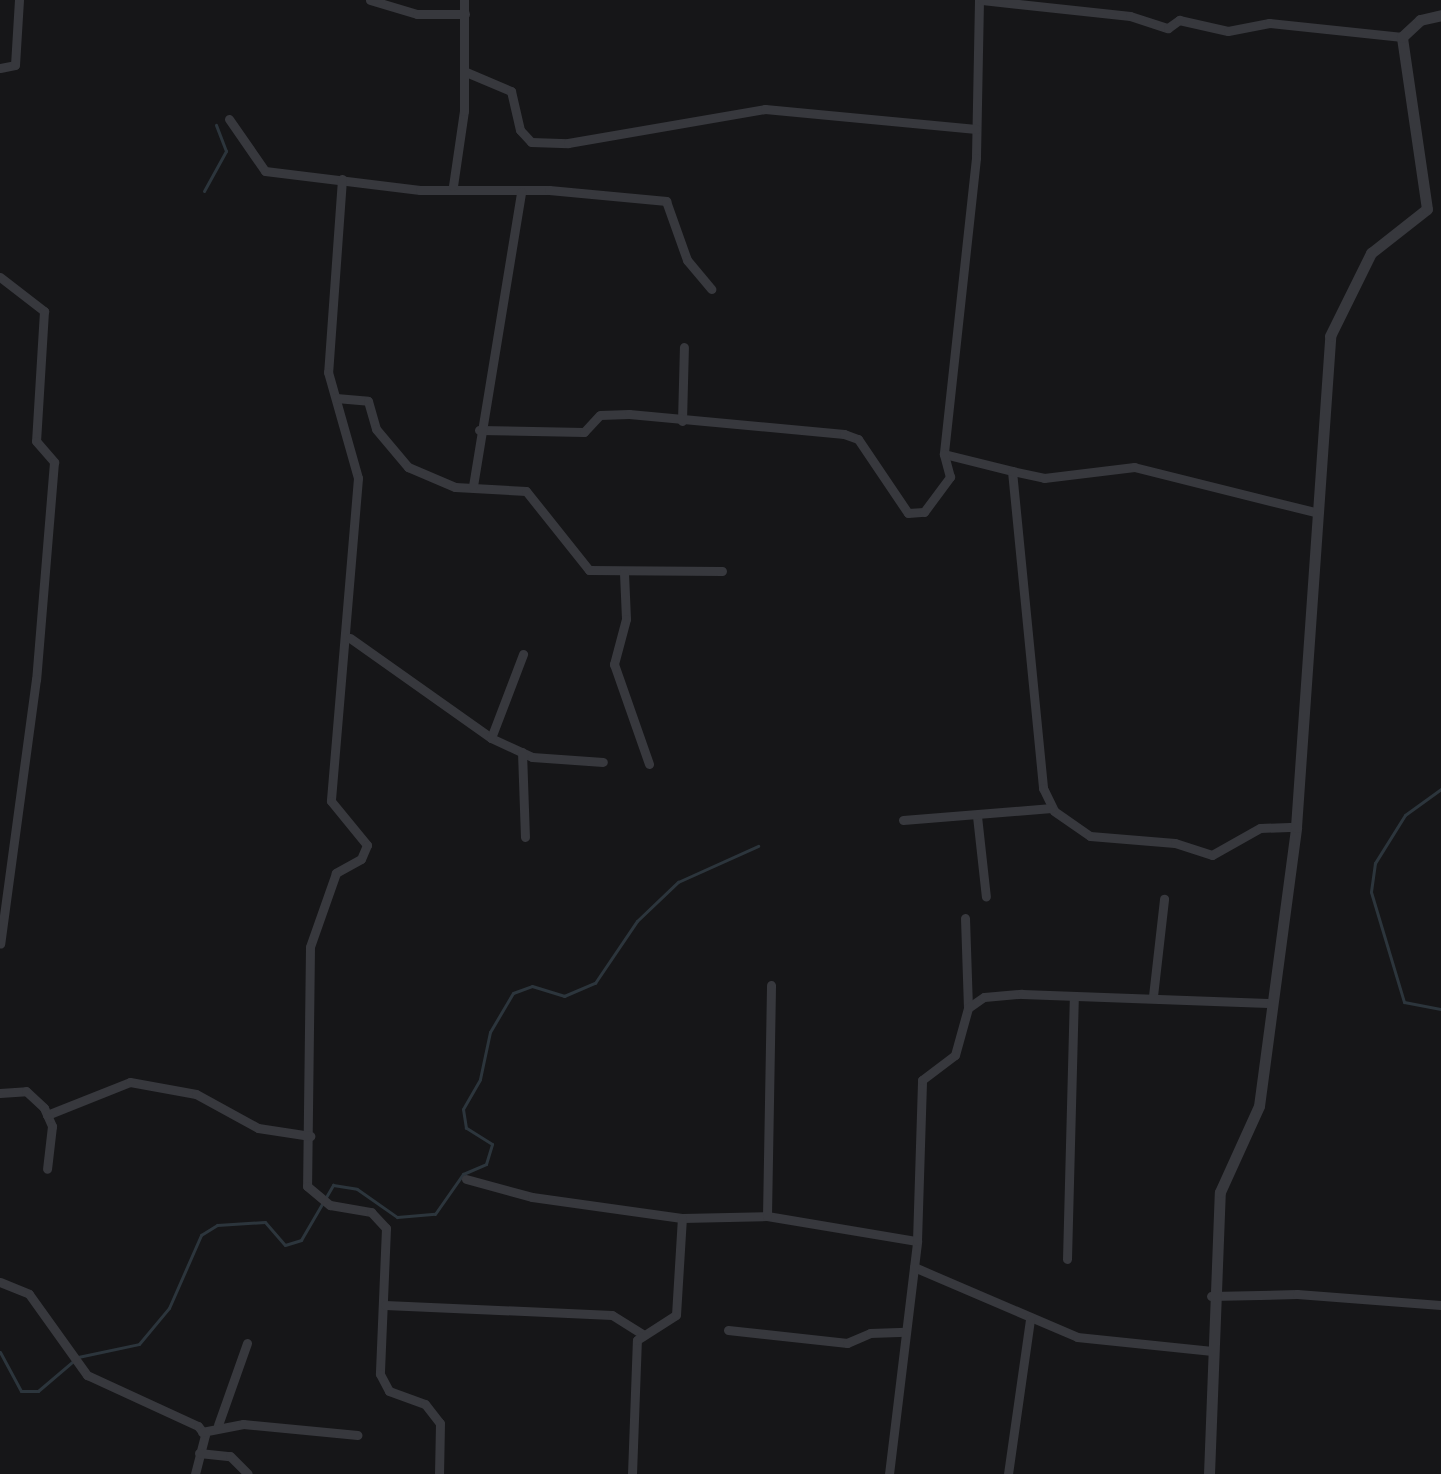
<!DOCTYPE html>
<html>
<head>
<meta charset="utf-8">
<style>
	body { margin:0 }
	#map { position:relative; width:1441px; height:1474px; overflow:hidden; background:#161618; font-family:Commissioner,sans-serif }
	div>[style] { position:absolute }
	.stream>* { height:3px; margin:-1.5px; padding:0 1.5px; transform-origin:1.5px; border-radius:1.5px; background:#2c353c }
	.minor>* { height:9px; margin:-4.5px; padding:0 4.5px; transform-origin:4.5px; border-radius:4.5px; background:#37383d }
	.tertiary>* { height:11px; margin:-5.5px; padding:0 5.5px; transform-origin:5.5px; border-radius:5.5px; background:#37383d }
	span { translate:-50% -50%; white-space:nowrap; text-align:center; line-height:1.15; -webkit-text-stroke:6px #111113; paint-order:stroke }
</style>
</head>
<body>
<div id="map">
	<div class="stream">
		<i style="left:204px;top:191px;width:46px;rotate:-61.2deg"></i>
		<i style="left:226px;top:151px;width:28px;rotate:-111deg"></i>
		<i style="left:1441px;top:789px;width:44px;rotate:144.2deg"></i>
		<i style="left:1405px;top:815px;width:57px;rotate:122deg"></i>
		<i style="left:1375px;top:863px;width:29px;rotate:98deg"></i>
		<i style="left:1371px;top:892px;width:115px;rotate:73.3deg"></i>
		<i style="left:1404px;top:1002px;width:38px;rotate:11deg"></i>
		<i style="left:0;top:1352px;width:44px;rotate:61.7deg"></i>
		<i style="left:21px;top:1391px;width:17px"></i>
		<i style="left:38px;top:1391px;width:45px;rotate:-40.5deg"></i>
		<i style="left:78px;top:1357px;width:62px;rotate:-12deg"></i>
		<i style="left:139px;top:1344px;width:47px;rotate:-50.2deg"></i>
		<i style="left:169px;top:1308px;width:80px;rotate:-66.3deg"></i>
		<i style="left:201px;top:1235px;width:19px;rotate:-32deg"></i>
		<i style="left:217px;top:1225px;width:48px;rotate:-3.6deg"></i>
		<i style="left:265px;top:1222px;width:30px;rotate:49deg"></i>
		<i style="left:285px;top:1245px;width:17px;rotate:-17deg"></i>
		<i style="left:301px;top:1240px;width:64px;rotate:-59.8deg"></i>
		<i style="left:333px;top:1185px;width:24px;rotate:9deg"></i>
		<i style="left:357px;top:1189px;width:49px;rotate:35deg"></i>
		<i style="left:397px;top:1217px;width:38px;rotate:-5deg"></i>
		<i style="left:435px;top:1214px;width:49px;rotate:-55deg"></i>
		<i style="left:463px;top:1174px;width:25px;rotate:-23deg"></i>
		<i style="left:486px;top:1164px;width:21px;rotate:-73deg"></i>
		<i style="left:492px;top:1144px;width:31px;rotate:-148deg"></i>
		<i style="left:466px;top:1128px;width:19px;rotate:-99deg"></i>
		<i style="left:463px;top:1109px;width:34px;rotate:-60deg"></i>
		<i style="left:480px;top:1079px;width:48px;rotate:-78deg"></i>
		<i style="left:490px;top:1032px;width:45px;rotate:-59.5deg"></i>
		<i style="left:513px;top:993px;width:20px;rotate:-20deg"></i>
		<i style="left:532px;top:986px;width:34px;rotate:17deg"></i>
		<i style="left:564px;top:996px;width:34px;rotate:-23deg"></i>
		<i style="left:595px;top:983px;width:75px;rotate:-55.9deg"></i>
		<i style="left:637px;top:921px;width:57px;rotate:-43.6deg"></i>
		<i style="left:678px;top:882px;width:88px;rotate:-24.2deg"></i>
	</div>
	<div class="minor">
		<i style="left:370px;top:0;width:49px;rotate:16.6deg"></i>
		<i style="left:417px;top:14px;width:48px"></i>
		<i style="left:979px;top:0;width:158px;rotate:91.1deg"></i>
		<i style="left:976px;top:158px;width:298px;rotate:96.2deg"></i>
		<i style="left:944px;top:454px;width:70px;rotate:14deg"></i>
		<i style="left:1012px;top:471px;width:319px;rotate:84.4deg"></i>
		<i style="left:1043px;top:788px;width:25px;rotate:64deg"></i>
		<i style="left:1054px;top:811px;width:44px;rotate:34.8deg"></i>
		<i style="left:1090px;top:836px;width:85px;rotate:4.7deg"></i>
		<i style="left:1175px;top:843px;width:39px;rotate:18deg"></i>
		<i style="left:1212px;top:855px;width:55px;rotate:-29.4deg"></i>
		<i style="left:1260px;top:828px;width:36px;rotate:-2deg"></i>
		<i style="left:982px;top:0;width:149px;rotate:6.2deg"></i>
		<i style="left:1130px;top:16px;width:40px;rotate:18deg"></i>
		<i style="left:1168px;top:28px;width:14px;rotate:-36deg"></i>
		<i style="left:1179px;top:20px;width:50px;rotate:12.7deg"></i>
		<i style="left:1228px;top:31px;width:42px;rotate:-11deg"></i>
		<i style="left:1269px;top:23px;width:134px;rotate:6deg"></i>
		<i style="left:0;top:68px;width:15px;rotate:-11deg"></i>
		<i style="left:15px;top:65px;width:65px;rotate:-86.5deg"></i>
		<i style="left:466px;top:72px;width:49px;rotate:22.9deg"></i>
		<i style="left:511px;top:91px;width:40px;rotate:77deg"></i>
		<i style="left:520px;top:130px;width:16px;rotate:47deg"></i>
		<i style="left:531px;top:142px;width:37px;rotate:2deg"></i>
		<i style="left:568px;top:143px;width:200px;rotate:-9.8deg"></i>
		<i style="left:765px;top:109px;width:212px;rotate:5.4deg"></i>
		<i style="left:229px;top:119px;width:63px;rotate:55.3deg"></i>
		<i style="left:265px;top:171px;width:156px;rotate:7deg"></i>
		<i style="left:420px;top:190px;width:129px"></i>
		<i style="left:549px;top:190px;width:118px;rotate:5.4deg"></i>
		<i style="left:666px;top:201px;width:63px;rotate:70.4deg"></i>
		<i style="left:687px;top:260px;width:38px;rotate:50deg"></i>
		<i style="left:342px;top:179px;width:194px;rotate:94.1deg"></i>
		<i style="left:328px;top:372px;width:110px;rotate:74.2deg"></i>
		<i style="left:358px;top:478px;width:324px;rotate:94.8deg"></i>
		<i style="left:331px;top:801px;width:57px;rotate:50.7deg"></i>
		<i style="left:367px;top:845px;width:15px;rotate:113deg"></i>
		<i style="left:361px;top:859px;width:29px;rotate:151deg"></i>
		<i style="left:336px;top:873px;width:78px;rotate:109.4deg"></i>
		<i style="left:310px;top:947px;width:239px;rotate:90.7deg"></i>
		<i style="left:307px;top:1186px;width:30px;rotate:40deg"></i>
		<i style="left:330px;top:1205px;width:42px;rotate:9.7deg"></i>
		<i style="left:371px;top:1212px;width:22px;rotate:47deg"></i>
		<i style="left:386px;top:1228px;width:146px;rotate:92.4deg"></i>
		<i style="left:380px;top:1374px;width:19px;rotate:62deg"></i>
		<i style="left:389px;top:1391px;width:38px;rotate:20deg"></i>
		<i style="left:425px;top:1404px;width:24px;rotate:52deg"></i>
		<i style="left:440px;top:1423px;width:51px;rotate:91.1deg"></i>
		<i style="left:453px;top:186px;width:76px;rotate:-81.7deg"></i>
		<i style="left:464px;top:111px;width:111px;rotate:-90deg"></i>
		<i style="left:0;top:277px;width:56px;rotate:37.7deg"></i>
		<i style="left:44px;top:311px;width:130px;rotate:93.5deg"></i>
		<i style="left:36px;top:441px;width:28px;rotate:49deg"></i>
		<i style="left:54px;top:462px;width:218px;rotate:94.7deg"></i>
		<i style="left:36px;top:679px;width:267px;rotate:97.7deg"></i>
		<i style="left:336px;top:398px;width:32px;rotate:5deg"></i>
		<i style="left:368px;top:401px;width:29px;rotate:74deg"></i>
		<i style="left:376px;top:429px;width:50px;rotate:49.9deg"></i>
		<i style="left:408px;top:467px;width:51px;rotate:23.1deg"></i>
		<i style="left:455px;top:487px;width:71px;rotate:3.2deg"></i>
		<i style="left:526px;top:491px;width:101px;rotate:51.4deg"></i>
		<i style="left:589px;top:570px;width:133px;rotate:0.4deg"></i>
		<i style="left:682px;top:421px;width:74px;rotate:-88.5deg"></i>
		<i style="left:479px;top:430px;width:105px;rotate:1.1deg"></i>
		<i style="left:584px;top:432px;width:23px;rotate:-47deg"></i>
		<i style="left:600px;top:415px;width:29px;rotate:-2deg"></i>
		<i style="left:629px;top:414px;width:216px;rotate:5.3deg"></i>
		<i style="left:844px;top:434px;width:15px;rotate:20deg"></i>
		<i style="left:858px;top:439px;width:89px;rotate:56deg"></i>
		<i style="left:908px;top:513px;width:16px;rotate:-4deg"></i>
		<i style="left:924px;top:512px;width:44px;rotate:-53.4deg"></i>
		<i style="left:950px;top:477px;width:24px;rotate:-105deg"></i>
		<i style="left:1012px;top:471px;width:33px;rotate:12deg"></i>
		<i style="left:1044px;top:478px;width:91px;rotate:-7deg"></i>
		<i style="left:1134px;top:467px;width:190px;rotate:14deg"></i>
		<i style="left:473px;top:486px;width:298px;rotate:-80.7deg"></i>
		<i style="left:624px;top:573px;width:46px;rotate:87.5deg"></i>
		<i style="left:626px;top:619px;width:47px;rotate:104.9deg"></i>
		<i style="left:614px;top:664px;width:106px;rotate:70.7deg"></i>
		<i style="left:350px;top:638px;width:173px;rotate:35.3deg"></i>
		<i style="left:491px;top:738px;width:45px;rotate:24.9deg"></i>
		<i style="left:532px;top:757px;width:71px;rotate:4deg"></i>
		<i style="left:491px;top:738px;width:90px;rotate:-69.1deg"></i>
		<i style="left:522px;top:752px;width:85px;rotate:88deg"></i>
		<i style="left:977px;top:816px;width:81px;rotate:83.7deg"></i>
		<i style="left:903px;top:820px;width:149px;rotate:-4.6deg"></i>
		<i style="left:965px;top:918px;width:90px;rotate:88.1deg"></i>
		<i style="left:1153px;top:996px;width:98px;rotate:-83.5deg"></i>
		<i style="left:0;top:1093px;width:26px;rotate:-4deg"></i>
		<i style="left:26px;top:1091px;width:25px;rotate:43deg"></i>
		<i style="left:44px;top:1108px;width:20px;rotate:66deg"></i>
		<i style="left:52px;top:1126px;width:43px;rotate:96.6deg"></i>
		<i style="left:47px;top:1115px;width:89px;rotate:-21.7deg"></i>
		<i style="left:130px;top:1082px;width:67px;rotate:10.3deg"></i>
		<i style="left:196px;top:1094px;width:71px;rotate:28.7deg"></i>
		<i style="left:258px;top:1128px;width:53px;rotate:8.7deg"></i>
		<i style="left:466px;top:1179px;width:68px;rotate:15.3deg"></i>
		<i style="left:532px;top:1197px;width:151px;rotate:8deg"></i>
		<i style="left:682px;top:1218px;width:85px;rotate:-1.3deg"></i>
		<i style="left:767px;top:1216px;width:152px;rotate:9.5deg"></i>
		<i style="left:767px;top:1216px;width:231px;rotate:-89deg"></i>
		<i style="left:1067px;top:1259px;width:262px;rotate:-88.5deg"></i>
		<i style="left:914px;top:1267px;width:177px;rotate:23.2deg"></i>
		<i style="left:1077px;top:1337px;width:136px;rotate:5.9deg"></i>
		<i style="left:0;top:1282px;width:31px;rotate:22deg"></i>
		<i style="left:29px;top:1294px;width:100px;rotate:54.4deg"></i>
		<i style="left:87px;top:1375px;width:122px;rotate:24.7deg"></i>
		<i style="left:198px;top:1426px;width:11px;rotate:52deg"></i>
		<i style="left:205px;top:1435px;width:40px;rotate:104.4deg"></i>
		<i style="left:1211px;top:1296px;width:86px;rotate:-1.3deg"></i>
		<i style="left:1297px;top:1294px;width:144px;rotate:4.4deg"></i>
		<i style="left:385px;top:1305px;width:227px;rotate:2.5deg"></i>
		<i style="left:612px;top:1315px;width:36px;rotate:32deg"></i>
		<i style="left:728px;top:1330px;width:120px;rotate:6.2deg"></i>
		<i style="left:847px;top:1343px;width:25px;rotate:-23deg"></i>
		<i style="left:870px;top:1333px;width:36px;rotate:-2deg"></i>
		<i style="left:218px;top:1425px;width:87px;rotate:-70.5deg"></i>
		<i style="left:202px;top:1432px;width:42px;rotate:-11deg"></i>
		<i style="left:243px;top:1424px;width:115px;rotate:5.5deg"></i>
		<i style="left:199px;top:1453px;width:31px;rotate:6deg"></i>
		<i style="left:230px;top:1456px;width:25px;rotate:45deg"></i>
		<i style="left:632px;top:1474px;width:134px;rotate:-87.9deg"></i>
		<i style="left:637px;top:1340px;width:46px;rotate:-32.7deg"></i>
		<i style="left:676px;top:1315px;width:97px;rotate:-86.5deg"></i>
		<i style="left:889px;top:1474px;width:235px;rotate:-83.1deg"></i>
		<i style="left:917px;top:1241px;width:161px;rotate:-88.2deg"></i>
		<i style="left:922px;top:1080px;width:41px;rotate:-37.1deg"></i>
		<i style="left:955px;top:1055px;width:49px;rotate:-74.5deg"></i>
		<i style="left:968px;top:1008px;width:19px;rotate:-35deg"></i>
		<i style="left:984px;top:997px;width:38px;rotate:-5deg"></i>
		<i style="left:1022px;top:994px;width:246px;rotate:2.1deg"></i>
		<i style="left:1008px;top:1474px;width:157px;rotate:-81.9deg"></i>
	</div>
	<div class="tertiary">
		<i style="left:1209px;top:1474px;width:282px;rotate:-87.8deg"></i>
		<i style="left:1220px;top:1192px;width:94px;rotate:-65.6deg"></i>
		<i style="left:1259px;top:1106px;width:281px;rotate:-82.4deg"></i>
		<i style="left:1296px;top:827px;width:492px;rotate:-86deg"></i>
		<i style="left:1330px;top:336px;width:93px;rotate:-63.7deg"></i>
		<i style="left:1371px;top:253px;width:71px;rotate:-38.2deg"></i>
		<i style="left:1427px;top:209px;width:174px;rotate:-98.3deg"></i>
		<i style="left:1402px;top:37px;width:25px;rotate:-43deg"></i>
		<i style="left:1420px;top:20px;width:22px;rotate:-13deg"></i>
	</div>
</div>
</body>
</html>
